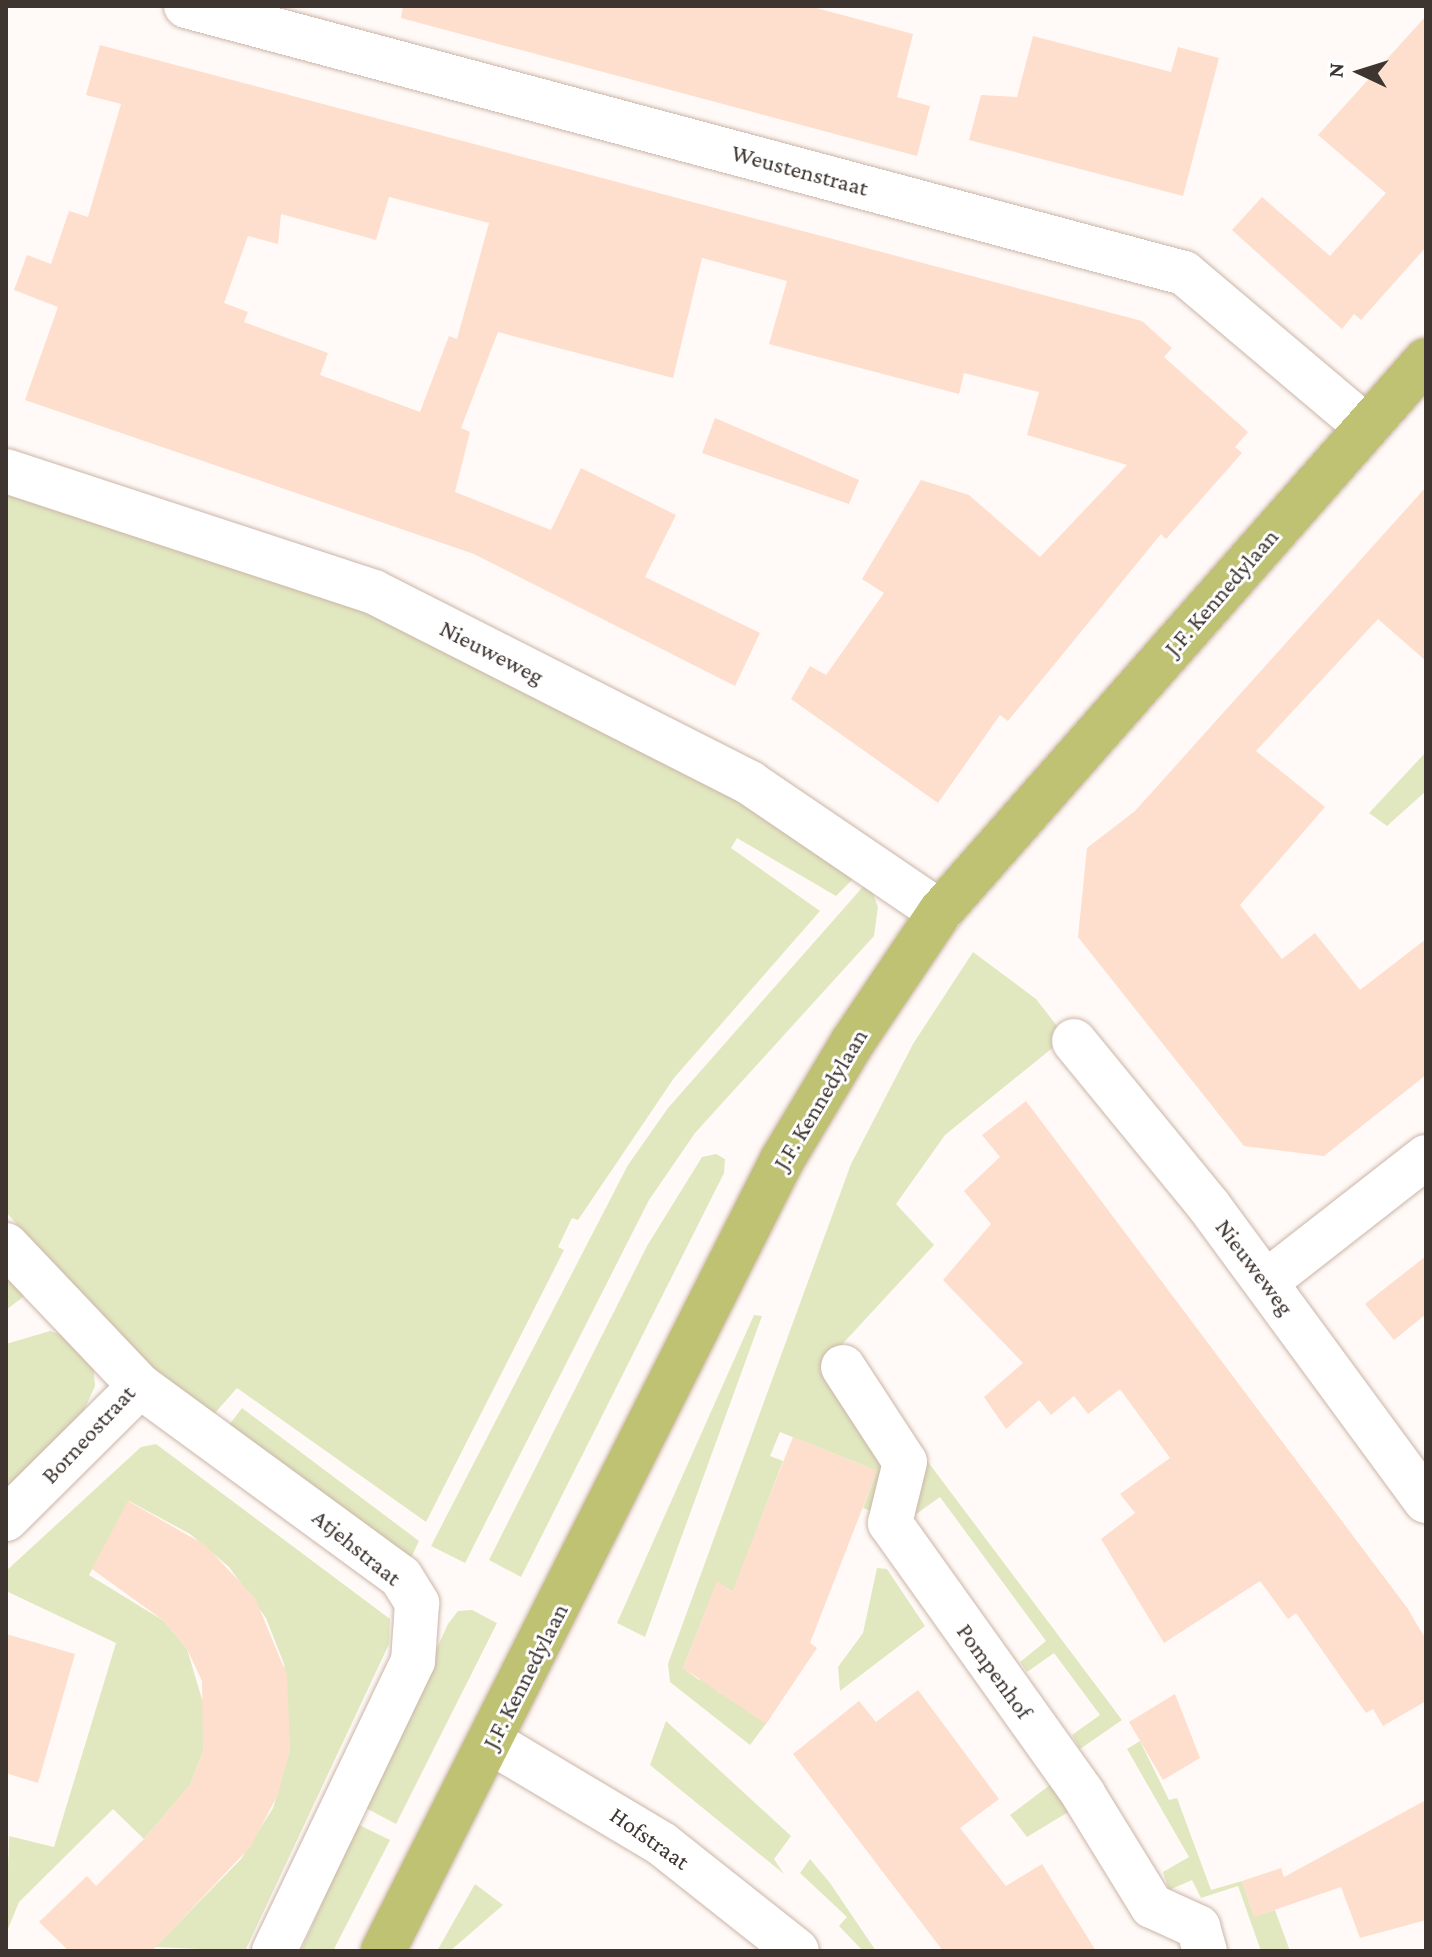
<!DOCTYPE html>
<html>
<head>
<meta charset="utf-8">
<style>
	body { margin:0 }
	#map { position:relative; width:1432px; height:1957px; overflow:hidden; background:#fffaf7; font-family:"Crimson Pro",serif }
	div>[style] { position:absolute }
	.green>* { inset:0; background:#e1e8c0 }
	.building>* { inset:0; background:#fedecd }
	.roads { filter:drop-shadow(0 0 2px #ccb5a8) drop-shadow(0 0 2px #ccb5a8) }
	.minor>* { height:44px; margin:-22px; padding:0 22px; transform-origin:22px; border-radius:22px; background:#fff }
	.tertiary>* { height:44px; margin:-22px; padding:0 22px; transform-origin:22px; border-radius:22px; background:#fff }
	.primary>* { height:44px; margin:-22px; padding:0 22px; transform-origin:22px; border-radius:22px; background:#bec272 }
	span { translate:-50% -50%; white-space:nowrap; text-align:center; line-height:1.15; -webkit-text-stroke:6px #fff; paint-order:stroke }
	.street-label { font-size:24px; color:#3e3530 }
	.frame { position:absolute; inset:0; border:8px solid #3e3530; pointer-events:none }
	.north { position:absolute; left:1320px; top:32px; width:80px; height:80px; -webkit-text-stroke:6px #fff; paint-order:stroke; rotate:274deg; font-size:22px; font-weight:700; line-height:32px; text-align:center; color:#3e3530 }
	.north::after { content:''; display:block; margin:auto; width:28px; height:36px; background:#3e3530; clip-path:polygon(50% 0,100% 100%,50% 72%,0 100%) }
</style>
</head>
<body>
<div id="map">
	<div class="green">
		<i style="clip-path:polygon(6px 487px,397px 622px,679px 761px,859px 873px,836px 896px,737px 838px,731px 848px,820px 911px,674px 1078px,578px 1220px,572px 1218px,558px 1247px,564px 1250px,426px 1522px,237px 1388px,207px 1422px,108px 1328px,6px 1212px)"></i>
		<i style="clip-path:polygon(1426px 752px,1426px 791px,1387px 826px,1369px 813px)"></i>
		<i style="clip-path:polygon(868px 881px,878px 907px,874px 936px,695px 1133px,649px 1200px,465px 1563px,431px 1546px,628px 1165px,668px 1108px)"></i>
		<i style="clip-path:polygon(973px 952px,1036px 999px,1061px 1031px,1061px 1041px,945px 1135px,896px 1204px,934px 1245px,822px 1366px,888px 1459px,876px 1513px,863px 1508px,877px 1471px,780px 1432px,770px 1456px,783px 1461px,733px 1592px,717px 1582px,683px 1668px,699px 1680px,705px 1673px,718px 1692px,771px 1717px,750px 1745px,670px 1682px,668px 1664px,851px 1164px,913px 1044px)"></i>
		<i style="clip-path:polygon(716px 1154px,725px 1159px,724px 1173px,521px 1577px,489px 1560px,647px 1246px,702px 1157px)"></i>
		<i style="clip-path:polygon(6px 1271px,27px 1294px,6px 1310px)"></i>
		<i style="clip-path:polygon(754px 1315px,762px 1316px,645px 1637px,617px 1623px)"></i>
		<i style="clip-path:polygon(50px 1331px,68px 1337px,93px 1363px,95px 1386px,80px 1419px,6px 1489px,6px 1344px)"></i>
		<i style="clip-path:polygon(242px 1408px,419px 1541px,409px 1562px,226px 1429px)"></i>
		<i style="clip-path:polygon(156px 1444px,390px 1619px,389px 1644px,245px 1951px,155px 1947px,241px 1859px,273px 1808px,290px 1749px,284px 1664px,266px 1618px,229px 1567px,190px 1534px,129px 1501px,89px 1575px,164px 1621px,187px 1649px,207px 1716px,203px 1752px,190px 1785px,144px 1839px,113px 1809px,19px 1902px,6px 1934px,9px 1836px,54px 1847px,116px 1643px,6px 1591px,6px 1571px,141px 1447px)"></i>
		<i style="clip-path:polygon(925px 1458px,1122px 1720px,1080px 1749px,1072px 1735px,1100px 1715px,1054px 1653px,1027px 1672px,1020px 1662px,1046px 1641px,940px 1497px,912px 1517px)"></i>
		<i style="clip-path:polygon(877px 1568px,887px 1569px,925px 1626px,840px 1691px,838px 1667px,863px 1633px)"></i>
		<i style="clip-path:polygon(472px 1610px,497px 1623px,396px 1824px,364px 1807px,448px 1624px,458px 1611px)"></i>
		<i style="clip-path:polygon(666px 1721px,791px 1836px,774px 1859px,784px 1874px,650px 1765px)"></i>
		<i style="clip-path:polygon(1140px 1741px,1169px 1800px,1177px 1798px,1211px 1890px,1242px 1881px,1254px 1916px,1275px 1910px,1290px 1951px,1261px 1951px,1238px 1886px,1201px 1898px,1192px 1880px,1169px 1890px,1163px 1872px,1189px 1857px,1127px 1749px)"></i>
		<i style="clip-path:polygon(1050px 1785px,1070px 1811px,1027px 1837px,1010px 1815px)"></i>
		<i style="clip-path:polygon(357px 1824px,390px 1840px,333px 1951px,301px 1951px)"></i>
		<i style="clip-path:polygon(810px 1859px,830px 1883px,876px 1951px,863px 1951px,839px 1926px,847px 1917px,800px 1873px)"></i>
		<i style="clip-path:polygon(475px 1884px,503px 1905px,450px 1951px,437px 1951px)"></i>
	</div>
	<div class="building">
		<i style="clip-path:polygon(403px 6px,809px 6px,913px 34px,897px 97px,930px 106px,917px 156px,401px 18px)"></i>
		<i style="clip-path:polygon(1426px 16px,1426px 247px,1361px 320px,1354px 314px,1342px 329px,1232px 230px,1262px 197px,1330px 256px,1386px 193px,1318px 135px)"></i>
		<i style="clip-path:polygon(1033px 36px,1171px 72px,1178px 47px,1219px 58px,1183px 196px,969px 140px,981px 95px,1017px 97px)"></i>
		<i style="clip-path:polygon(evenodd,100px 45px,1142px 321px,1172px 348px,1164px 357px,1248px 432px,1235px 447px,1242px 453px,1166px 539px,1161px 534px,1008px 721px,1000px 715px,938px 803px,791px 699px,810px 666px,826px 675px,884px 593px,862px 579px,921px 480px,969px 495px,1040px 557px,1127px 465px,1027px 435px,1039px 392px,964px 373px,959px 394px,769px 344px,787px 281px,702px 258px,673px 378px,498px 332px,461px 428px,470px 432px,455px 492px,551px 530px,581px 468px,676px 515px,645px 577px,760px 633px,735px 686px,474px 554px,25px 400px,58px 307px,14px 290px,27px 255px,51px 264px,69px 211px,88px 217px,121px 104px,86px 95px,100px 45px,389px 197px,489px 223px,457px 339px,449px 336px,420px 412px,320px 375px,328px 353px,244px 322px,248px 312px,224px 303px,248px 236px,278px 244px,281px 214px,376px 240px,389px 197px)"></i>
		<i style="clip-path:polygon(715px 418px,859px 480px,849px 504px,702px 453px)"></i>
		<i style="clip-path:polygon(1426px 487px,1426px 661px,1378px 619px,1256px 751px,1325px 807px,1240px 905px,1282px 959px,1315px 933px,1360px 990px,1426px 939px,1426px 1075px,1324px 1156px,1244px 1146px,1078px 937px,1087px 848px,1135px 811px)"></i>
		<i style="clip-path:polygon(1026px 1101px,1408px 1609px,1426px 1640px,1426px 1701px,1383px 1726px,1373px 1709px,1366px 1713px,1296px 1613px,1288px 1619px,1260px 1581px,1164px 1643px,1101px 1539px,1135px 1513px,1120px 1494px,1170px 1458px,1120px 1389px,1088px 1414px,1074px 1396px,1051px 1415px,1039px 1400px,1006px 1429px,984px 1397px,1023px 1363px,943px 1280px,991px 1224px,964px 1191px,1000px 1157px,982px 1135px)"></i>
		<i style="clip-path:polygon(1426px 1256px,1426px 1314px,1394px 1340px,1365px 1304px)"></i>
		<i style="clip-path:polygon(793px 1437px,877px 1471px,810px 1643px,817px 1648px,766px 1724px,683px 1668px,717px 1581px,732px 1592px)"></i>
		<i style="clip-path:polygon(128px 1501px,205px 1545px,255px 1598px,287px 1675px,290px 1749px,278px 1794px,251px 1846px,152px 1951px,69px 1951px,39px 1922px,87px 1876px,96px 1886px,144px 1839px,190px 1785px,203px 1752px,202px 1681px,187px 1649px,164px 1621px,92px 1569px)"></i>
		<i style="clip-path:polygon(6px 1634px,75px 1654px,38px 1783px,6px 1773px)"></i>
		<i style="clip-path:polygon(918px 1690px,999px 1799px,960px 1828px,1006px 1886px,1042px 1864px,1096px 1951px,943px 1951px,793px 1754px,859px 1701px,876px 1722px)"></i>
		<i style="clip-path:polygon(1175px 1694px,1200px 1758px,1163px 1780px,1129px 1722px)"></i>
		<i style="clip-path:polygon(1426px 1800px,1426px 1920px,1360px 1938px,1341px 1887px,1254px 1917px,1242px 1881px,1281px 1868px,1284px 1877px)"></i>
	</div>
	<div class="roads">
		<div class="minor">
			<i style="left:186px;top:6px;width:1033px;rotate:14.98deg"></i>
			<i style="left:1184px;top:273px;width:238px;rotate:40.2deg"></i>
			<i style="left:6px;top:471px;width:387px;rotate:18.2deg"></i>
			<i style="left:374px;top:592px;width:422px;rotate:26.9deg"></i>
			<i style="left:750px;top:783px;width:230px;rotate:34.2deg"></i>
			<i style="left:1074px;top:1041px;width:213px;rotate:50.7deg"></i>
			<i style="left:1209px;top:1206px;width:366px;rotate:53.7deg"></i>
			<i style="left:6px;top:1245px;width:195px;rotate:46.5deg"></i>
			<i style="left:140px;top:1386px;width:189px;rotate:135.2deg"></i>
			<i style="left:1266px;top:1282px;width:203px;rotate:-38deg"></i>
			<i style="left:843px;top:1367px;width:113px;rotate:56.9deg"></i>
			<i style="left:905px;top:1462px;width:63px;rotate:103.8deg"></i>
			<i style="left:890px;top:1523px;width:333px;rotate:54.5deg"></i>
			<i style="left:1083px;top:1794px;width:132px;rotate:58.4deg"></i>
			<i style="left:1152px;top:1906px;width:51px;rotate:24.5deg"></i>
			<i style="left:1198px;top:1927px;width:25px;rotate:74deg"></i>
			<i style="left:140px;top:1386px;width:323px;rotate:36.2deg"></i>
			<i style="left:401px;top:1577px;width:31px;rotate:58deg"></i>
			<i style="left:417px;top:1603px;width:58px;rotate:93.9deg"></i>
			<i style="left:413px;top:1661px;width:322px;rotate:115.6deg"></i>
		</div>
		<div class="tertiary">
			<i style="left:491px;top:1742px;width:199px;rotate:30.8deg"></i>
			<i style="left:662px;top:1844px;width:172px;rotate:38.4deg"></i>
		</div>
		<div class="primary">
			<i style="left:383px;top:1951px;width:886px;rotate:-63.23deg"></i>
			<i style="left:782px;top:1160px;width:136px;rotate:-59.1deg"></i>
			<i style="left:852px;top:1043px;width:158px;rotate:-56.1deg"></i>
			<i style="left:940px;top:912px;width:735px;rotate:-48.64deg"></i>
		</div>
	</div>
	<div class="street-label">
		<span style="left:800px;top:170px;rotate:15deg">Weustenstraat</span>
		<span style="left:1221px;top:592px;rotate:-49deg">J.F. Kennedylaan</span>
		<span style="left:492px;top:652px;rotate:27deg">Nieuweweg</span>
		<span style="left:820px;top:1099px;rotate:-59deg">J.F. Kennedylaan</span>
		<span style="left:1255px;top:1267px;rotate:53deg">Nieuweweg</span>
		<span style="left:88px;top:1434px;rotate:-47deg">Borneostraat</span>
		<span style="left:357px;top:1547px;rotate:39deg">Atjehstraat</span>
		<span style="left:995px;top:1671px;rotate:54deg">Pompenhof</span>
		<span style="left:525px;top:1676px;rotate:-63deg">J.F. Kennedylaan</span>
		<span style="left:650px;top:1838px;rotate:35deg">Hofstraat</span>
	</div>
	<div class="frame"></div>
	<div class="north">N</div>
</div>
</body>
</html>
